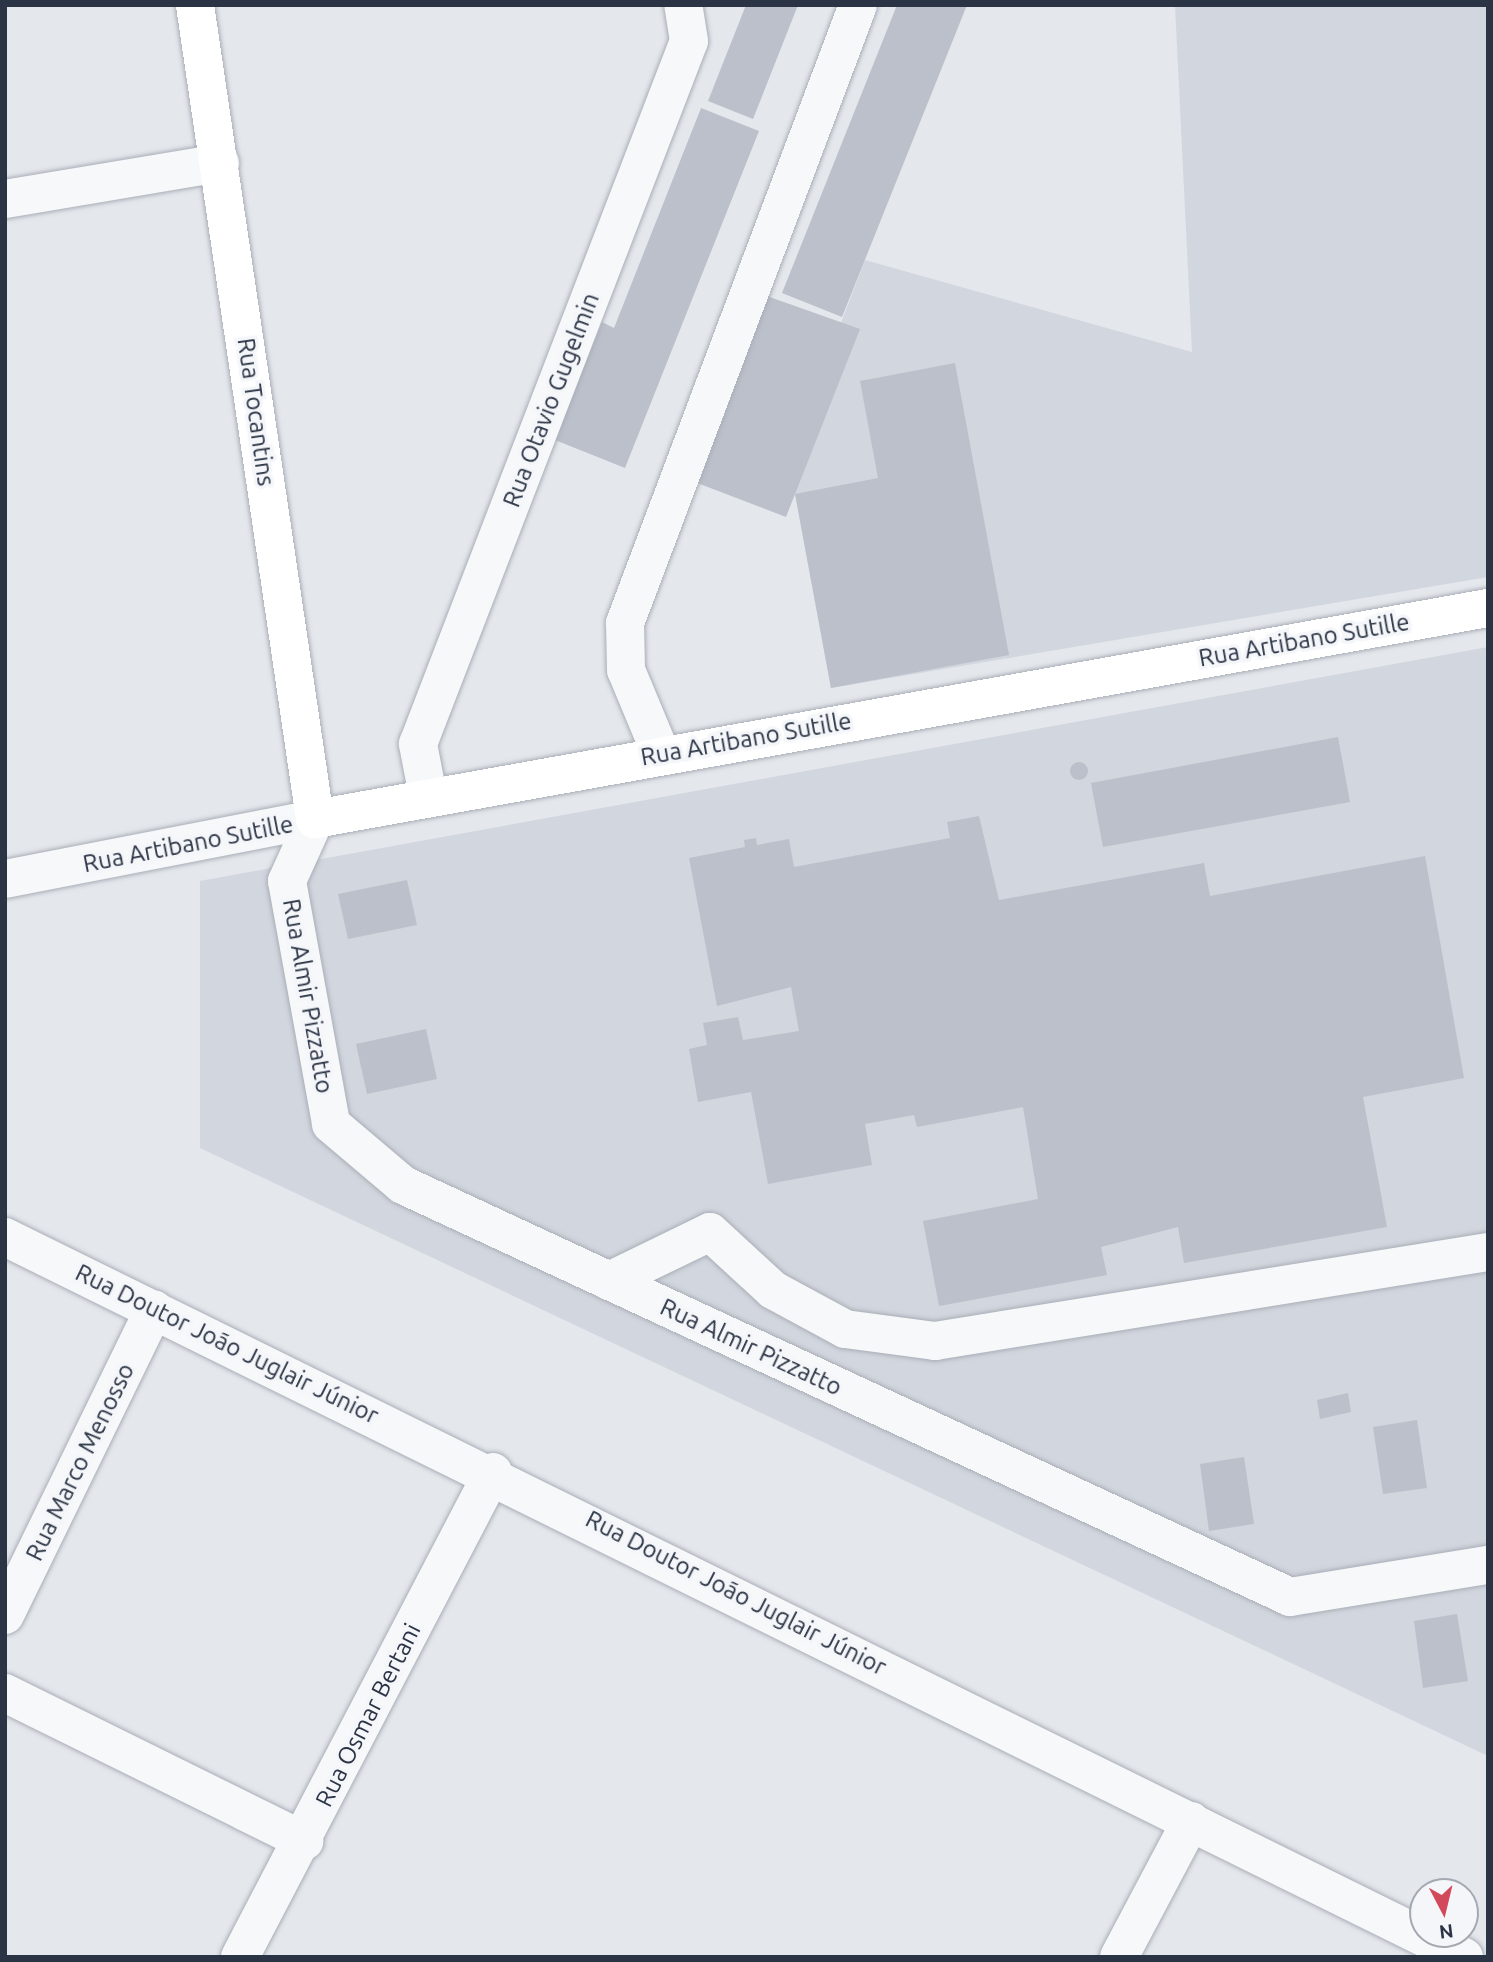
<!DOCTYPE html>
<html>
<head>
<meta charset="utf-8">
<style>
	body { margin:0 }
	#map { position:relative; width:1493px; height:1962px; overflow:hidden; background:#e4e7ec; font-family:Ubuntu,sans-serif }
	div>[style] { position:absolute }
	.built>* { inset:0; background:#d2d6de }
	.building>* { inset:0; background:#bbc0ca }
	.round { border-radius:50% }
	.roads { filter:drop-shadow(0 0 2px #a9aeb7) drop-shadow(0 0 2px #a9aeb7) }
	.minor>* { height:38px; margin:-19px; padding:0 19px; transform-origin:19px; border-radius:19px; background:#f7f8fa }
	.major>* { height:38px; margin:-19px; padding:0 19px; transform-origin:19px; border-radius:19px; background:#fff }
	span { translate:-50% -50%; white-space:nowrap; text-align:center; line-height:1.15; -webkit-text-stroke:7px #f4f6f9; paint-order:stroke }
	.street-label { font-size:24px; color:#2b3445 }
	.frame { position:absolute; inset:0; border:7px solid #2b3445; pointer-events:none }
	.north { position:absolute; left:1409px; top:1878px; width:70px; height:70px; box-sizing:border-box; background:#f4f6f9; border:2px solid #a4a8b1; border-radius:50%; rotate:173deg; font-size:19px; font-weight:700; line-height:28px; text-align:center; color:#2b3445 }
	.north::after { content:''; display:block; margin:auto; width:24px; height:32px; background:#d1495b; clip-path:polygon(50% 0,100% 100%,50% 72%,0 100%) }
</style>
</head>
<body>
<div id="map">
	<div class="built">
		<i style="clip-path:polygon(1175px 5px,1488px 5px,1488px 577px,831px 688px,795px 494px,841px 323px,865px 260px,1192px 352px)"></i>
		<i style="clip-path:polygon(1488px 647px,1488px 1756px,200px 1148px,200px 881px)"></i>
	</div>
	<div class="building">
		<i style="clip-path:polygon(746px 5px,798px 5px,753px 119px,708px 101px)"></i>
		<i style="clip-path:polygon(897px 5px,967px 5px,842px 317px,782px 293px)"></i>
		<i style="clip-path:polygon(701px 108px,759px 131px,625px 468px,555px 440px,602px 322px,614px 328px)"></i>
		<i style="clip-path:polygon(764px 295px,860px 329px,786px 517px,692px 481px)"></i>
		<i style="clip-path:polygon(955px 363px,1009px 655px,831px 688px,795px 494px,878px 478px,860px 381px)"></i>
		<i style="clip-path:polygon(1338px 737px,1350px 802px,1103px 847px,1091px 783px)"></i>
		<i class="round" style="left:1070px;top:762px;width:18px;height:18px"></i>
		<i style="clip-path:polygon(979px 816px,999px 900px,1204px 863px,1210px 896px,1425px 856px,1464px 1078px,1363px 1097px,1387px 1227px,1184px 1263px,1178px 1227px,1101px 1247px,1107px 1275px,939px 1306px,923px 1221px,1038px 1199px,1023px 1107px,917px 1127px,914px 1115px,865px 1124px,872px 1165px,768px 1184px,751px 1092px,698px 1102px,689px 1049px,707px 1045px,703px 1023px,738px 1017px,743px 1040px,799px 1031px,791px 987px,717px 1006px,689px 858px,745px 847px,744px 840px,756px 838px,757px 845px,789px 839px,794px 867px,950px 838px,947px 822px)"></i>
		<i style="clip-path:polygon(407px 880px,417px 925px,348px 939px,338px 894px)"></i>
		<i style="clip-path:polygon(426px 1029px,437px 1079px,367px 1094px,356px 1044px)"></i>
		<i style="clip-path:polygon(1348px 1393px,1351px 1412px,1320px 1419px,1317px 1400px)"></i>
		<i style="clip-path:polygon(1417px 1420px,1427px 1488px,1383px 1494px,1373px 1427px)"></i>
		<i style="clip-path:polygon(1244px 1457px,1254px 1524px,1209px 1531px,1200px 1464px)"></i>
		<i style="clip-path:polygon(1457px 1614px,1468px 1681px,1423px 1688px,1414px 1621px)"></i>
	</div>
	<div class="roads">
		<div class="minor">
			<i style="left:5px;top:199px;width:218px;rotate:-9.5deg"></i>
			<i style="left:661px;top:754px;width:91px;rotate:-112.6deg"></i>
			<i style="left:626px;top:670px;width:47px;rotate:-91.2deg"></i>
			<i style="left:625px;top:623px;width:660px;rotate:-69.34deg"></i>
			<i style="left:428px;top:796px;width:53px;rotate:-100.9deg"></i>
			<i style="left:418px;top:744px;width:753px;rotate:-68.92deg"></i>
			<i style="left:689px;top:41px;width:36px;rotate:-99deg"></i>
			<i style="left:315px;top:819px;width:68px;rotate:114.3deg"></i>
			<i style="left:287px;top:881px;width:247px;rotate:79.7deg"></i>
			<i style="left:331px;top:1124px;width:94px;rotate:40.3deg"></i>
			<i style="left:403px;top:1185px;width:978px;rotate:24.91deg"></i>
			<i style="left:1290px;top:1597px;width:201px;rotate:-9.2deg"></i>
			<i style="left:5px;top:879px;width:316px;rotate:-11deg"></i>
			<i style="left:5px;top:1237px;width:1627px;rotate:26.27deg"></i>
			<i style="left:609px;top:1281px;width:112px;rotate:-25.9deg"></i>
			<i style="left:710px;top:1232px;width:86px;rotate:42.6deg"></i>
			<i style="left:773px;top:1290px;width:82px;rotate:28.4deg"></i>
			<i style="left:845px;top:1329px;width:91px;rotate:7.6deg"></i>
			<i style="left:935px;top:1341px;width:560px;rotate:-9.14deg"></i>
			<i style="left:5px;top:1615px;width:340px;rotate:-64deg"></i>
			<i style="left:5px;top:1693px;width:334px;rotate:26.3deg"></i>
			<i style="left:240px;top:1957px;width:547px;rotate:-62.45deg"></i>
			<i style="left:1119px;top:1957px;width:154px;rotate:-62.1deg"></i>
		</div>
		<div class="major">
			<i style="left:195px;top:5px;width:823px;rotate:81.61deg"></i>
			<i style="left:315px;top:819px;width:1192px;rotate:-10.2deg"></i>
		</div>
	</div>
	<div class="street-label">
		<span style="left:551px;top:400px;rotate:-69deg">Rua Otavio Gugelmin</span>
		<span style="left:256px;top:412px;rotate:82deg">Rua Tocantins</span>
		<span style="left:1304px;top:640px;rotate:-10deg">Rua Artibano Sutille</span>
		<span style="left:746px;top:739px;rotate:-10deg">Rua Artibano Sutille</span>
		<span style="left:188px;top:844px;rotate:-11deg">Rua Artibano Sutille</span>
		<span style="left:308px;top:996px;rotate:80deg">Rua Almir Pizzatto</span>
		<span style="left:227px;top:1344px;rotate:26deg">Rua Doutor João Juglair Júnior</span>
		<span style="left:751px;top:1347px;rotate:25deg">Rua Almir Pizzatto</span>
		<span style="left:80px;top:1462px;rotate:-64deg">Rua Marco Menosso</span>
		<span style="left:736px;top:1593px;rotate:27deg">Rua Doutor João Juglair Júnior</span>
		<span style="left:368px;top:1715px;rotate:-63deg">Rua Osmar Bertani</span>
	</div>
	<div class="frame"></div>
	<div class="north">N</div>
</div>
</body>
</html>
